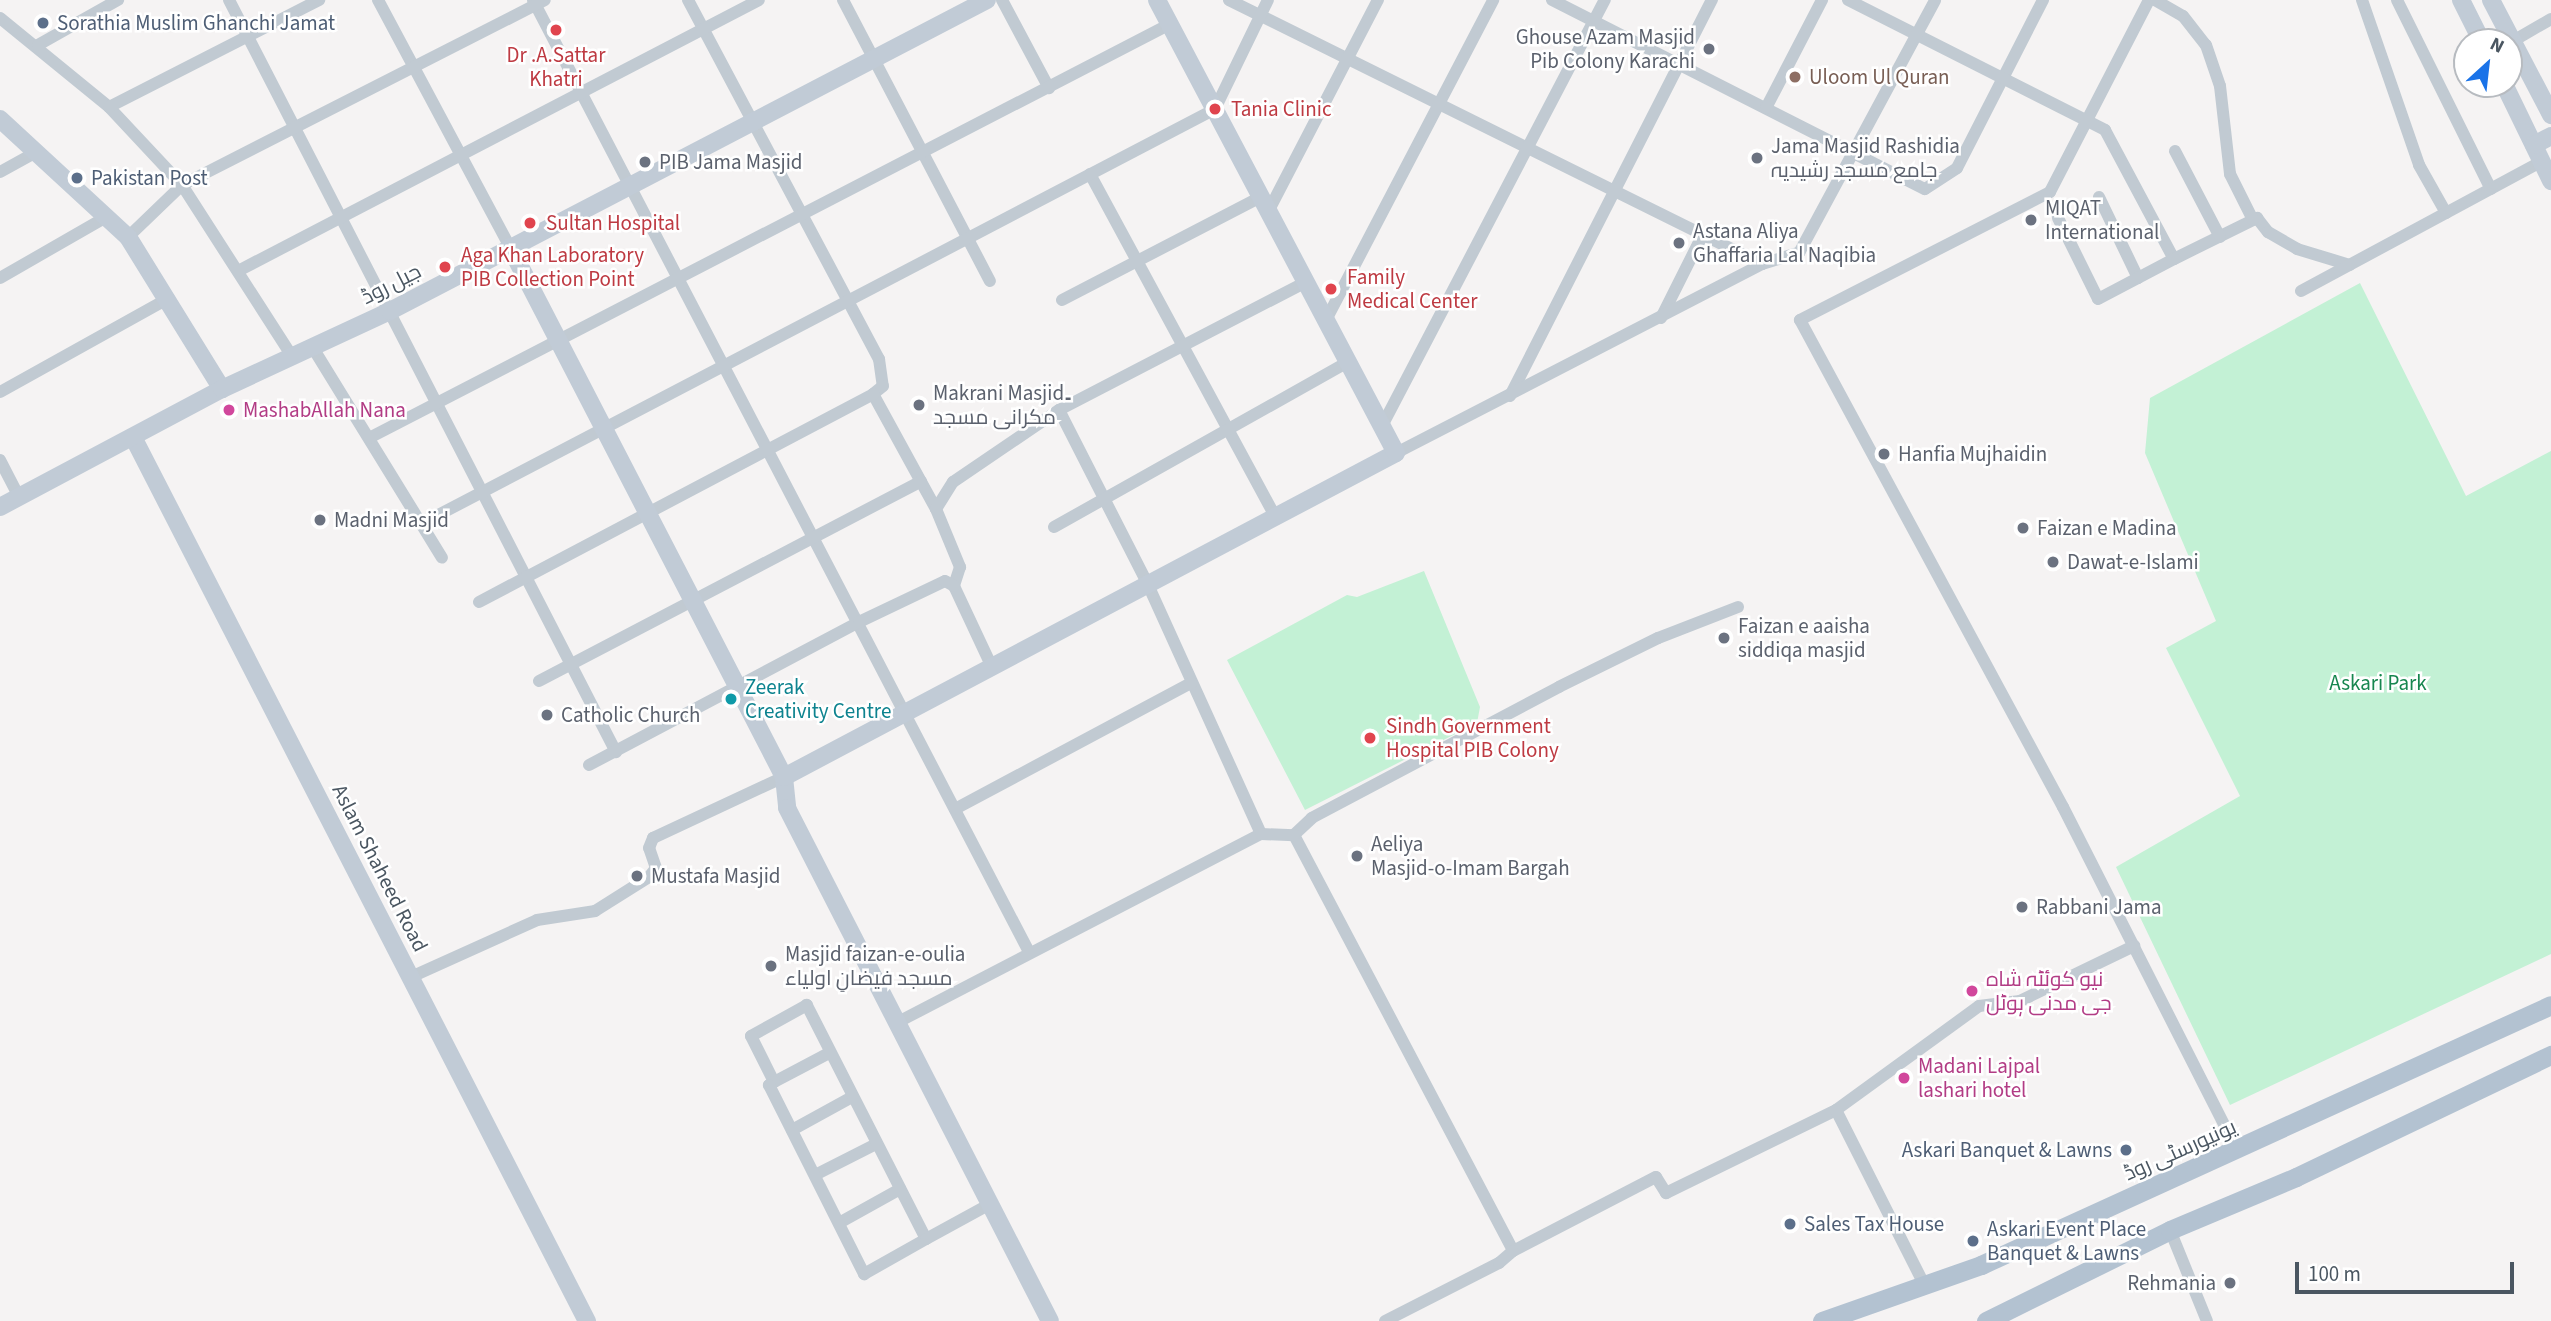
<!DOCTYPE html>
<html>
<head>
<meta charset="utf-8">
<style>
	body { margin:0 }
	#map { position:relative; width:2551px; height:1321px; overflow:hidden; background:#f5f3f3; font-family:"Source Sans 3",Cairo,sans-serif }
	div>[style] { position:absolute }
	.green>* { inset:0; background:#c3f1d5 }
	.street>* { height:12px; margin:-6px; padding:0 6px; transform-origin:6px; border-radius:6px; background:#c1cad2 }
	.secondary>* { height:18px; margin:-9px; padding:0 9px; transform-origin:9px; border-radius:9px; background:#c1cbd6 }
	.primary>* { height:19px; margin:-9.5px; padding:0 9.5px; transform-origin:9.5px; border-radius:9.5px; background:#b3c2d1 }
	.dots>* { width:19px; height:19px; translate:-50% -50%; box-sizing:border-box; border:4px solid #fff; border-radius:50% }
	span { translate:-50% -50%; white-space:nowrap; text-align:center; line-height:1.15; -webkit-text-stroke:5px #fff; paint-order:stroke }
	.service-label { font-size:21px; color:#4e5e75 }
	.left { translate:0 -50%; text-align:left }
	.right { translate:-100% -50%; text-align:right }
	.worship-label { font-size:21px; color:#5b616d }
	.health-label { font-size:21px; color:#be3a42 }
	.education-label { font-size:21px; color:#785e54 }
	.street-label { font-size:21px; color:#4a5661 }
	.hotel-label { font-size:21px; color:#b23c85 }
	.park-label { font-size:21px; color:#17864f }
	.culture-label { font-size:21px; color:#0d838f }
	.north { position:absolute; left:2453px; top:28px; width:70px; height:70px; box-sizing:border-box; background:#fff; border:2px solid #b7bbc0; border-radius:50%; rotate:27deg; font-size:19px; font-weight:700; line-height:28px; text-align:center; color:#4a5661 }
	.north::after { content:''; display:block; margin:auto; width:24px; height:32px; background:#1a73e8; clip-path:polygon(50% 0,100% 100%,50% 72%,0 100%) }
	.scale { position:absolute; left:2295px; top:1262px; width:219px; height:32px; box-sizing:border-box; border:4px solid #4a5661; border-top:0; padding-left:9px; font-size:21px; line-height:24px; white-space:nowrap; color:#4a5661; -webkit-text-stroke:5px #fff; paint-order:stroke }
</style>
</head>
<body>
<div id="map">
	<div class="green">
		<i style="clip-path:polygon(2360px 283px,2466px 496px,2551px 451px,2551px 954px,2230px 1105px,2116px 867px,2240px 796px,2166px 648px,2216px 621px,2145px 453px,2150px 398px)"></i>
		<i style="clip-path:polygon(1424px 571px,1480px 707px,1477px 723px,1305px 810px,1227px 660px,1347px 595px,1357px 597px)"></i>
	</div>
	<div class="street">
		<i style="left:229px;top:0;width:846px;rotate:62.77deg"></i>
		<i style="left:378px;top:0;width:280px;rotate:61.9deg"></i>
		<i style="left:533px;top:0;width:1073px;rotate:62.48deg"></i>
		<i style="left:688px;top:0;width:407px;rotate:62deg"></i>
		<i style="left:879px;top:359px;width:27px;rotate:82deg"></i>
		<i style="left:883px;top:386px;width:13px;rotate:141deg"></i>
		<i style="left:873px;top:394px;width:131px;rotate:61.3deg"></i>
		<i style="left:936px;top:509px;width:63px;rotate:67.5deg"></i>
		<i style="left:960px;top:567px;width:20px;rotate:108deg"></i>
		<i style="left:954px;top:586px;width:89px;rotate:64.9deg"></i>
		<i style="left:843px;top:0;width:317px;rotate:62.4deg"></i>
		<i style="left:1002px;top:0;width:100px;rotate:61.9deg"></i>
		<i style="left:1229px;top:0;width:595px;rotate:26.35deg"></i>
		<i style="left:1552px;top:0;width:418px;rotate:26.9deg"></i>
		<i style="left:1925px;top:189px;width:38px;rotate:-33deg"></i>
		<i style="left:1957px;top:168px;width:189px;rotate:-62.9deg"></i>
		<i style="left:1848px;top:0;width:288px;rotate:26.8deg"></i>
		<i style="left:2105px;top:130px;width:146px;rotate:61.9deg"></i>
		<i style="left:2174px;top:259px;width:93px;rotate:-26.3deg"></i>
		<i style="left:2257px;top:218px;width:18px;rotate:52deg"></i>
		<i style="left:2268px;top:232px;width:34px;rotate:30deg"></i>
		<i style="left:2297px;top:249px;width:55px;rotate:16.8deg"></i>
		<i style="left:2149px;top:0;width:216px;rotate:117.3deg"></i>
		<i style="left:2050px;top:192px;width:281px;rotate:152.9deg"></i>
		<i style="left:1800px;top:320px;width:553px;rotate:61.63deg"></i>
		<i style="left:2063px;top:807px;width:385px;rotate:63.1deg"></i>
		<i style="left:2155px;top:0;width:32px;rotate:30deg"></i>
		<i style="left:2183px;top:16px;width:37px;rotate:52deg"></i>
		<i style="left:2206px;top:45px;width:43px;rotate:71.1deg"></i>
		<i style="left:2220px;top:86px;width:89px;rotate:83.5deg"></i>
		<i style="left:2230px;top:174px;width:51px;rotate:63.4deg"></i>
		<i style="left:2362px;top:0;width:175px;rotate:70.9deg"></i>
		<i style="left:2419px;top:165px;width:55px;rotate:60.6deg"></i>
		<i style="left:2397px;top:0;width:211px;rotate:63.6deg"></i>
		<i style="left:0;top:18px;width:141px;rotate:39.2deg"></i>
		<i style="left:109px;top:107px;width:107px;rotate:46.9deg"></i>
		<i style="left:182px;top:185px;width:206px;rotate:57.3deg"></i>
		<i style="left:2513px;top:41px;width:44px;rotate:-30.1deg"></i>
		<i style="left:38px;top:45px;width:92px;rotate:-29.4deg"></i>
		<i style="left:109px;top:107px;width:236px;rotate:-27deg"></i>
		<i style="left:1766px;top:108px;width:122px;rotate:-62.6deg"></i>
		<i style="left:2175px;top:151px;width:97px;rotate:62.4deg"></i>
		<i style="left:0;top:172px;width:43px;rotate:-28.9deg"></i>
		<i style="left:1090px;top:174px;width:391px;rotate:61.6deg"></i>
		<i style="left:2099px;top:197px;width:90px;rotate:64.3deg"></i>
		<i style="left:1268px;top:212px;width:239px;rotate:-62.6deg"></i>
		<i style="left:2058px;top:218px;width:90px;rotate:63.7deg"></i>
		<i style="left:2098px;top:299px;width:86px;rotate:-27.8deg"></i>
		<i style="left:128px;top:237px;width:75px;rotate:-43.9deg"></i>
		<i style="left:182px;top:185px;width:407px;rotate:-27deg"></i>
		<i style="left:238px;top:271px;width:587px;rotate:-27.48deg"></i>
		<i style="left:0;top:278px;width:125px;rotate:-29.9deg"></i>
		<i style="left:2301px;top:291px;width:272px;rotate:-28.3deg"></i>
		<i style="left:1062px;top:300px;width:224px;rotate:-27.4deg"></i>
		<i style="left:1661px;top:318px;width:94px;rotate:-63.4deg"></i>
		<i style="left:1326px;top:320px;width:361px;rotate:-62.4deg"></i>
		<i style="left:313px;top:348px;width:246px;rotate:58.4deg"></i>
		<i style="left:0;top:392px;width:193px;rotate:-29.1deg"></i>
		<i style="left:1510px;top:396px;width:445px;rotate:-63deg"></i>
		<i style="left:1059px;top:410px;width:199px;rotate:63deg"></i>
		<i style="left:1149px;top:587px;width:271px;rotate:65.6deg"></i>
		<i style="left:1382px;top:426px;width:481px;rotate:-62.4deg"></i>
		<i style="left:369px;top:438px;width:902px;rotate:-27.33deg"></i>
		<i style="left:1396px;top:453px;width:412px;rotate:-27.3deg"></i>
		<i style="left:1762px;top:264px;width:39px;rotate:-17deg"></i>
		<i style="left:1799px;top:253px;width:287px;rotate:-61.7deg"></i>
		<i style="left:0;top:460px;width:42px;rotate:62.8deg"></i>
		<i style="left:936px;top:509px;width:32px;rotate:-58deg"></i>
		<i style="left:953px;top:482px;width:128px;rotate:-34.2deg"></i>
		<i style="left:1059px;top:410px;width:278px;rotate:-27.4deg"></i>
		<i style="left:421px;top:524px;width:896px;rotate:-27.59deg"></i>
		<i style="left:1215px;top:109px;width:121px;rotate:-64.1deg"></i>
		<i style="left:1054px;top:527px;width:337px;rotate:-29.3deg"></i>
		<i style="left:479px;top:602px;width:446px;rotate:-27.8deg"></i>
		<i style="left:1738px;top:607px;width:86px;rotate:158.8deg"></i>
		<i style="left:1658px;top:638px;width:110px;rotate:153.7deg"></i>
		<i style="left:1559px;top:687px;width:280px;rotate:152.1deg"></i>
		<i style="left:1312px;top:818px;width:25px;rotate:137deg"></i>
		<i style="left:1294px;top:835px;width:470px;rotate:62.2deg"></i>
		<i style="left:1513px;top:1251px;width:161px;rotate:-27.4deg"></i>
		<i style="left:1656px;top:1177px;width:19px;rotate:58deg"></i>
		<i style="left:1666px;top:1193px;width:189px;rotate:-26deg"></i>
		<i style="left:1836px;top:1110px;width:177px;rotate:-36deg"></i>
		<i style="left:1979px;top:1006px;width:41px;rotate:-7deg"></i>
		<i style="left:2020px;top:1001px;width:127px;rotate:-25.8deg"></i>
		<i style="left:539px;top:681px;width:431px;rotate:-27.6deg"></i>
		<i style="left:589px;top:765px;width:306px;rotate:-27.9deg"></i>
		<i style="left:859px;top:622px;width:95px;rotate:-25.5deg"></i>
		<i style="left:945px;top:581px;width:10px;rotate:29deg"></i>
		<i style="left:955px;top:809px;width:268px;rotate:-28.1deg"></i>
		<i style="left:411px;top:977px;width:138px;rotate:-24.3deg"></i>
		<i style="left:537px;top:920px;width:59px;rotate:-8.8deg"></i>
		<i style="left:595px;top:911px;width:64px;rotate:-32.2deg"></i>
		<i style="left:649px;top:877px;width:11px;rotate:-52deg"></i>
		<i style="left:656px;top:868px;width:21px;rotate:-109deg"></i>
		<i style="left:649px;top:848px;width:11px;rotate:-68deg"></i>
		<i style="left:653px;top:838px;width:145px;rotate:-25deg"></i>
		<i style="left:898px;top:1022px;width:409px;rotate:-27.4deg"></i>
		<i style="left:1261px;top:834px;width:33px;rotate:2deg"></i>
		<i style="left:774px;top:1082px;width:62px;rotate:-27.8deg"></i>
		<i style="left:1836px;top:1110px;width:195px;rotate:63.2deg"></i>
		<i style="left:792px;top:1130px;width:68px;rotate:-28.8deg"></i>
		<i style="left:815px;top:1175px;width:68px;rotate:-26.9deg"></i>
		<i style="left:839px;top:1223px;width:70px;rotate:-29.1deg"></i>
		<i style="left:2170px;top:1230px;width:98px;rotate:67.9deg"></i>
		<i style="left:926px;top:1239px;width:263px;rotate:-117deg"></i>
		<i style="left:807px;top:1005px;width:64px;rotate:151deg"></i>
		<i style="left:751px;top:1036px;width:51px;rotate:63.4deg"></i>
		<i style="left:774px;top:1082px;width:6px;rotate:149deg"></i>
		<i style="left:769px;top:1085px;width:212px;rotate:63.3deg"></i>
		<i style="left:864px;top:1274px;width:71px;rotate:-29.4deg"></i>
		<i style="left:926px;top:1239px;width:73px;rotate:-28.7deg"></i>
		<i style="left:1385px;top:1321px;width:128px;rotate:-27deg"></i>
		<i style="left:1499px;top:1263px;width:18px;rotate:-41deg"></i>
	</div>
	<div class="secondary">
		<i style="left:2461px;top:0;width:47px;rotate:63.4deg"></i>
		<i style="left:2491px;top:0;width:130px;rotate:62.4deg"></i>
		<i style="left:2504px;top:84px;width:108px;rotate:64.1deg"></i>
		<i style="left:0;top:119px;width:174px;rotate:42.7deg"></i>
		<i style="left:128px;top:237px;width:179px;rotate:58.3deg"></i>
		<i style="left:2534px;top:145px;width:19px;rotate:-28deg"></i>
		<i style="left:510px;top:247px;width:597px;rotate:62.66deg"></i>
		<i style="left:784px;top:777px;width:31px;rotate:84deg"></i>
		<i style="left:787px;top:808px;width:576px;rotate:62.86deg"></i>
		<i style="left:133px;top:437px;width:994px;rotate:62.82deg"></i>
		<i style="left:0;top:507px;width:251px;rotate:-28deg"></i>
		<i style="left:222px;top:389px;width:185px;rotate:-24.9deg"></i>
		<i style="left:390px;top:311px;width:673px;rotate:-27.52deg"></i>
		<i style="left:784px;top:777px;width:692px;rotate:-27.9deg"></i>
		<i style="left:1396px;top:453px;width:512px;rotate:-117.82deg"></i>
	</div>
	<div class="primary">
		<i style="left:1822px;top:1321px;width:169px;rotate:-19.4deg"></i>
		<i style="left:1981px;top:1265px;width:626px;rotate:-24.52deg"></i>
		<i style="left:1986px;top:1321px;width:205px;rotate:-26.3deg"></i>
		<i style="left:2170px;top:1230px;width:137px;rotate:-22.8deg"></i>
		<i style="left:2296px;top:1177px;width:283px;rotate:-25.6deg"></i>
	</div>
	<div class="dots">
		<i style="left:43px;top:23px;background:#5c6f8a"></i>
		<i style="left:556px;top:30px;background:#e0444e"></i>
		<i style="left:1709px;top:49px;background:#6b7280"></i>
		<i style="left:1795px;top:77px;background:#8d6e63"></i>
		<i style="left:1215px;top:109px;background:#e0444e"></i>
		<i style="left:1757px;top:158px;background:#6b7280"></i>
		<i style="left:645px;top:162px;background:#6b7280"></i>
		<i style="left:77px;top:178px;background:#5c6f8a"></i>
		<i style="left:2031px;top:220px;background:#6b7280"></i>
		<i style="left:530px;top:223px;background:#e0444e"></i>
		<i style="left:1679px;top:243px;background:#6b7280"></i>
		<i style="left:445px;top:267px;background:#e0444e"></i>
		<i style="left:1331px;top:289px;background:#e0444e"></i>
		<i style="left:919px;top:405px;background:#6b7280"></i>
		<i style="left:229px;top:410px;background:#d1479c"></i>
		<i style="left:1884px;top:454px;background:#6b7280"></i>
		<i style="left:320px;top:520px;background:#6b7280"></i>
		<i style="left:2023px;top:528px;background:#6b7280"></i>
		<i style="left:2053px;top:562px;background:#6b7280"></i>
		<i style="left:1724px;top:638px;background:#6b7280"></i>
		<i style="left:731px;top:699px;background:#0f9aa8"></i>
		<i style="left:547px;top:715px;background:#6b7280"></i>
		<i style="left:1370px;top:738px;background:#e0444e"></i>
		<i style="left:1357px;top:856px;background:#6b7280"></i>
		<i style="left:637px;top:876px;background:#6b7280"></i>
		<i style="left:2022px;top:907px;background:#6b7280"></i>
		<i style="left:771px;top:966px;background:#6b7280"></i>
		<i style="left:1972px;top:991px;background:#d1479c"></i>
		<i style="left:1904px;top:1078px;background:#d1479c"></i>
		<i style="left:2126px;top:1150px;background:#5c6f8a"></i>
		<i style="left:1790px;top:1224px;background:#5c6f8a"></i>
		<i style="left:1973px;top:1241px;background:#5c6f8a"></i>
		<i style="left:2230px;top:1283px;background:#6b7280"></i>
	</div>
	<div class="service-label">
		<span class="left" style="left:57px;top:23px">Sorathia Muslim Ghanchi Jamat</span>
		<span class="left" style="left:91px;top:178px">Pakistan Post</span>
		<span class="right" style="left:2112px;top:1150px">Askari Banquet &amp; Lawns</span>
		<span class="left" style="left:1804px;top:1224px">Sales Tax House</span>
		<span class="left" style="left:1987px;top:1241px">Askari Event Place<br>Banquet &amp; Lawns</span>
	</div>
	<div class="worship-label">
		<span class="right" style="left:1695px;top:49px">Ghouse Azam Masjid<br>Pib Colony Karachi</span>
		<span class="left" style="left:1771px;top:158px">Jama Masjid Rashidia<br>جامع مسجد رشیدیہ</span>
		<span class="left" style="left:659px;top:162px">PIB Jama Masjid</span>
		<span class="left" style="left:2045px;top:220px">MIQAT<br>International</span>
		<span class="left" style="left:1693px;top:243px">Astana Aliya<br>Ghaffaria Lal Naqibia</span>
		<span class="left" style="left:933px;top:405px">Makrani Masjid۔<br>مکرانی مسجد</span>
		<span class="left" style="left:1898px;top:454px">Hanfia Mujhaidin</span>
		<span class="left" style="left:334px;top:520px">Madni Masjid</span>
		<span class="left" style="left:2037px;top:528px">Faizan e Madina</span>
		<span class="left" style="left:2067px;top:562px">Dawat-e-Islami</span>
		<span class="left" style="left:1738px;top:638px">Faizan e aaisha<br>siddiqa masjid</span>
		<span class="left" style="left:561px;top:715px">Catholic Church</span>
		<span class="left" style="left:1371px;top:856px">Aeliya<br>Masjid-o-Imam Bargah</span>
		<span class="left" style="left:651px;top:876px">Mustafa Masjid</span>
		<span class="left" style="left:2036px;top:907px">Rabbani Jama</span>
		<span class="left" style="left:785px;top:966px">Masjid faizan-e-oulia<br>مسجد فیضانِ اولیاء</span>
		<span class="right" style="left:2216px;top:1283px">Rehmania</span>
	</div>
	<div class="health-label">
		<span style="left:556px;top:67px">Dr .A.Sattar<br>Khatri</span>
		<span class="left" style="left:1231px;top:109px">Tania Clinic</span>
		<span class="left" style="left:546px;top:223px">Sultan Hospital</span>
		<span class="left" style="left:461px;top:267px">Aga Khan Laboratory<br>PIB Collection Point</span>
		<span class="left" style="left:1347px;top:289px">Family<br>Medical Center</span>
		<span class="left" style="left:1386px;top:738px">Sindh Government<br>Hospital PIB Colony</span>
	</div>
	<div class="education-label">
		<span class="left" style="left:1809px;top:77px">Uloom Ul Quran</span>
	</div>
	<div class="street-label">
		<span style="left:391px;top:284px;rotate:-27deg">جیل روڈ</span>
		<span style="left:380px;top:868px;rotate:63deg">Aslam Shaheed Road</span>
		<span style="left:2180px;top:1150px;rotate:-24deg">یونیورسٹی روڈ</span>
	</div>
	<div class="hotel-label">
		<span class="left" style="left:243px;top:410px">MashabAllah Nana</span>
		<span class="left" style="left:1986px;top:991px">نیو کوئٹہ شاہ<br>جی مدنی ہوٹل</span>
		<span class="left" style="left:1918px;top:1078px">Madani Lajpal<br>lashari hotel</span>
	</div>
	<div class="park-label">
		<span style="left:2378px;top:683px">Askari Park</span>
	</div>
	<div class="culture-label">
		<span class="left" style="left:745px;top:699px">Zeerak<br>Creativity Centre</span>
	</div>
	<div class="north">N</div>
	<div class="scale">100 m</div>
</div>
</body>
</html>
